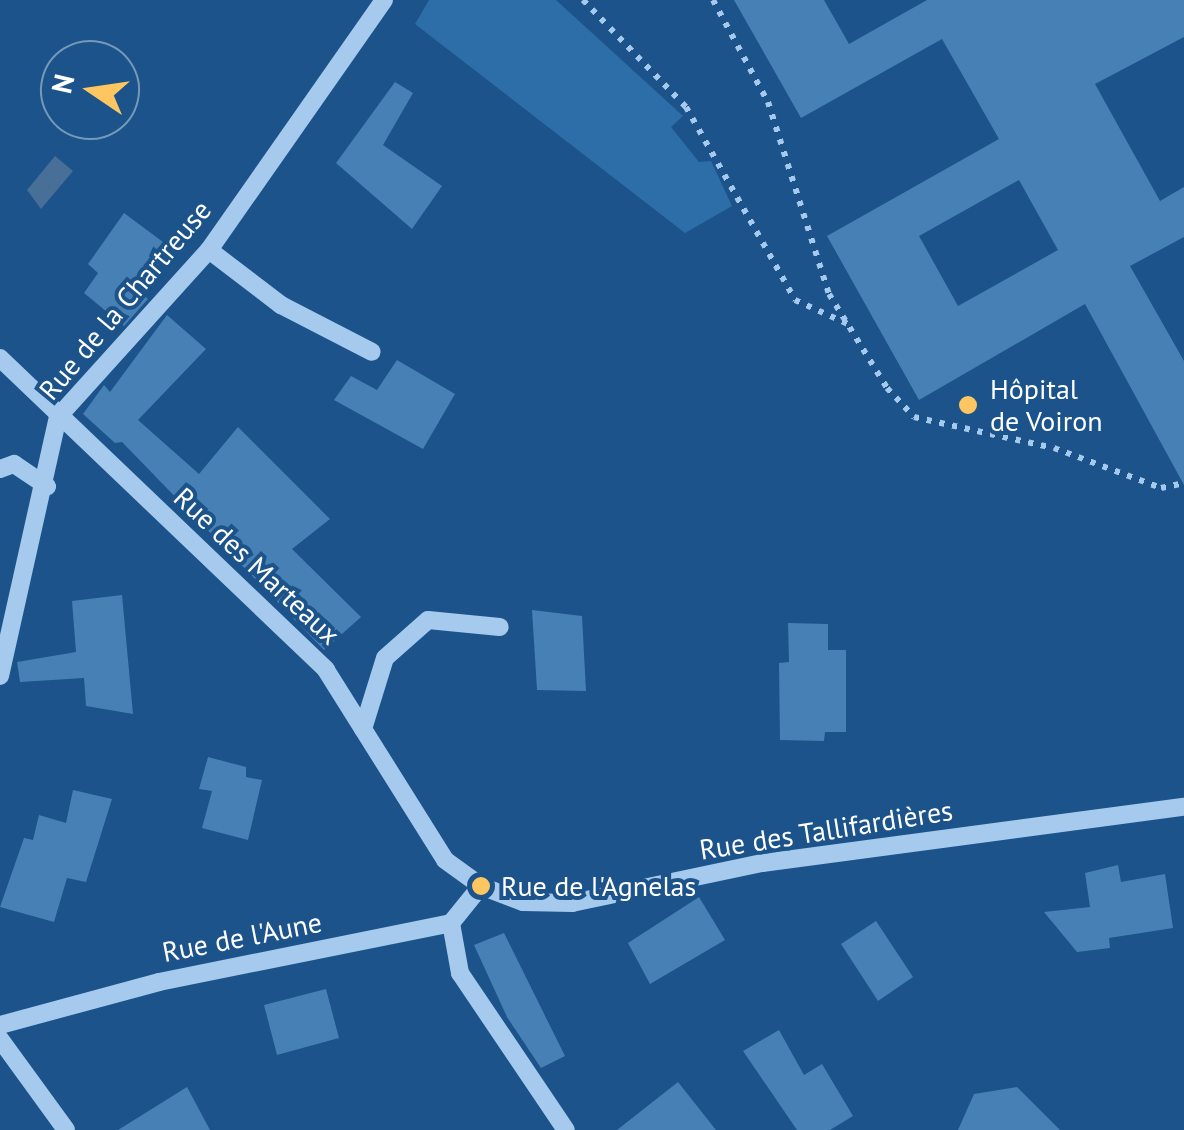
<!DOCTYPE html>
<html>
<head>
<meta charset="utf-8">
<style>
	body { margin:0 }
	#map { position:relative; width:1184px; height:1130px; overflow:hidden; background:#1b538a; font-family:"PT Sans",sans-serif }
	div>[style] { position:absolute }
	.green>* { inset:0; background:#2e6ea8 }
	.water>* { inset:0; background:#476f97 }
	.building>* { inset:0; background:#4780b4 }
	.path>* { height:6px; margin-top:-3px; transform-origin:0; background:repeating-linear-gradient(90deg,#a5caed 0 5px,transparent 0 13px) }
	.minor>* { height:18px; margin:-9px; padding:0 9px; transform-origin:9px; border-radius:9px; background:#a5caed }
	.dots>* { width:28px; height:28px; translate:-50% -50%; box-sizing:border-box; border:5px solid #1b538a; border-radius:50% }
	span { translate:-50% -50%; white-space:nowrap; text-align:center; line-height:1.15; -webkit-text-stroke:8px #1b538a; paint-order:stroke }
	.street-label { font-size:28px; color:#fff }
	.poi-label { font-size:28px; color:#fff }
	.left { translate:0 -50%; text-align:left }
	.north { position:absolute; left:40px; top:40px; width:100px; height:100px; box-sizing:border-box; background:#1b538a; border:2px solid #7698b9; border-radius:50%; rotate:283deg; font-size:28px; font-weight:700; line-height:40px; text-align:center; color:#fff }
	.north::after { content:''; display:block; margin:auto; width:35px; height:45px; background:#fec661; clip-path:polygon(50% 0,100% 100%,50% 72%,0 100%) }
</style>
</head>
<body>
<div id="map">
	<div class="green">
		<i style="clip-path:polygon(429px 0,556px 0,683px 116px,671px 127px,699px 162px,711px 161px,732px 206px,685px 233px,415px 24px)"></i>
	</div>
	<div class="water">
		<i style="clip-path:polygon(55px 156px,73px 171px,41px 209px,27px 190px)"></i>
	</div>
	<div class="building">
		<i style="clip-path:polygon(evenodd,734px 0,824px 0,849px 44px,927px 0,1184px 0,1184px 37px,1095px 84px,1160px 201px,1184px 187px,1184px 237px,1130px 266px,1184px 361px,1184px 485px,1085px 304px,919px 400px,827px 236px,999px 139px,942px 39px,801px 118px,734px 0,1019px 180px,1058px 250px,958px 306px,919px 236px,1019px 180px)"></i>
		<i style="clip-path:polygon(395px 82px,413px 93px,383px 145px,442px 186px,412px 229px,336px 163px)"></i>
		<i style="clip-path:polygon(124px 213px,171px 248px,139px 291px,148px 299px,124px 326px,84px 293px,98px 273px,88px 264px)"></i>
		<i style="clip-path:polygon(167px 315px,206px 349px,138px 420px,199px 474px,238px 427px,330px 519px,292px 549px,361px 617px,324px 650px,122px 442px,115px 443px,83px 414px,104px 385px,110px 392px)"></i>
		<i style="clip-path:polygon(397px 360px,455px 394px,423px 449px,334px 400px,351px 376px,377px 390px)"></i>
		<i style="clip-path:polygon(122px 595px,133px 714px,86px 706px,84px 678px,20px 682px,17px 662px,76px 652px,72px 601px)"></i>
		<i style="clip-path:polygon(532px 610px,582px 616px,586px 691px,537px 690px)"></i>
		<i style="clip-path:polygon(788px 623px,828px 624px,828px 650px,846px 650px,846px 732px,825px 732px,824px 741px,780px 740px,779px 663px,789px 662px)"></i>
		<i style="clip-path:polygon(208px 757px,246px 767px,246px 777px,262px 780px,248px 840px,202px 828px,212px 791px,199px 789px)"></i>
		<i style="clip-path:polygon(73px 790px,112px 799px,86px 882px,67px 878px,54px 922px,0 907px,24px 838px,33px 840px,39px 815px,66px 823px)"></i>
		<i style="clip-path:polygon(1118px 865px,1121px 882px,1165px 874px,1173px 928px,1109px 938px,1110px 948px,1077px 952px,1044px 912px,1090px 907px,1085px 873px)"></i>
		<i style="clip-path:polygon(699px 897px,725px 940px,650px 984px,628px 943px)"></i>
		<i style="clip-path:polygon(876px 921px,913px 977px,878px 1001px,841px 944px)"></i>
		<i style="clip-path:polygon(504px 933px,565px 1056px,541px 1068px,507px 1017px,474px 945px)"></i>
		<i style="clip-path:polygon(326px 989px,339px 1038px,277px 1055px,264px 1005px)"></i>
		<i style="clip-path:polygon(779px 1030px,804px 1075px,822px 1064px,853px 1116px,830px 1130px,797px 1130px,743px 1051px)"></i>
		<i style="clip-path:polygon(678px 1082px,716px 1130px,617px 1130px)"></i>
		<i style="clip-path:polygon(187px 1087px,210px 1130px,118px 1130px)"></i>
		<i style="clip-path:polygon(1017px 1087px,1060px 1130px,958px 1130px,974px 1094px)"></i>
	</div>
	<div class="path">
		<i style="left:583px;top:0;width:149px;rotate:46.1deg"></i>
		<i style="left:686px;top:107px;width:222px;rotate:60.5deg"></i>
		<i style="left:795px;top:300px;width:60px;rotate:24.4deg"></i>
		<i style="left:713px;top:0;width:116px;rotate:61.7deg"></i>
		<i style="left:768px;top:102px;width:201px;rotate:72.4deg"></i>
		<i style="left:829px;top:294px;width:110px;rotate:58.3deg"></i>
		<i style="left:887px;top:388px;width:40px;rotate:47deg"></i>
		<i style="left:914px;top:417px;width:143px;rotate:12.5deg"></i>
		<i style="left:1054px;top:448px;width:114px;rotate:20.5deg"></i>
		<i style="left:1161px;top:488px;width:24px;rotate:-12deg"></i>
	</div>
	<div class="minor">
		<i style="left:209px;top:250px;width:91px;rotate:37.4deg"></i>
		<i style="left:281px;top:305px;width:102px;rotate:27.3deg"></i>
		<i style="left:0;top:358px;width:451px;rotate:43.7deg"></i>
		<i style="left:326px;top:670px;width:224px;rotate:57.9deg"></i>
		<i style="left:445px;top:860px;width:44px;rotate:35.8deg"></i>
		<i style="left:481px;top:886px;width:45px;rotate:20.9deg"></i>
		<i style="left:523px;top:902px;width:49px;rotate:1.2deg"></i>
		<i style="left:572px;top:903px;width:194px;rotate:-11.9deg"></i>
		<i style="left:762px;top:863px;width:426px;rotate:-7.6deg"></i>
		<i style="left:0;top:469px;width:15px;rotate:-20deg"></i>
		<i style="left:14px;top:464px;width:40px;rotate:34deg"></i>
		<i style="left:0;top:676px;width:265px;rotate:-77.4deg"></i>
		<i style="left:58px;top:417px;width:225px;rotate:-47.9deg"></i>
		<i style="left:209px;top:250px;width:305px;rotate:-55deg"></i>
		<i style="left:363px;top:729px;width:74px;rotate:-72.8deg"></i>
		<i style="left:385px;top:658px;width:57px;rotate:-41.5deg"></i>
		<i style="left:428px;top:620px;width:72px;rotate:5.6deg"></i>
		<i style="left:451px;top:923px;width:51px;rotate:79.8deg"></i>
		<i style="left:460px;top:973px;width:189px;rotate:56deg"></i>
		<i style="left:0;top:1025px;width:165px;rotate:-15.1deg"></i>
		<i style="left:159px;top:982px;width:298px;rotate:-11.4deg"></i>
		<i style="left:451px;top:923px;width:48px;rotate:-51deg"></i>
		<i style="left:0;top:1039px;width:112px;rotate:54deg"></i>
	</div>
	<div class="dots">
		<i style="left:968px;top:405px;background:#fec661"></i>
		<i style="left:481px;top:886px;background:#fec661"></i>
	</div>
	<div class="street-label">
		<span style="left:125px;top:300px;rotate:-50deg">Rue de la Chartreuse</span>
		<span style="left:257px;top:566px;rotate:43deg">Rue des Marteaux</span>
		<span style="left:826px;top:830px;rotate:-9deg">Rue des Tallifardières</span>
		<span style="left:242px;top:937px;rotate:-11deg">Rue de l'Aune</span>
	</div>
	<div class="poi-label">
		<span class="left" style="left:990px;top:405px">Hôpital<br>de Voiron</span>
		<span class="left" style="left:501px;top:886px">Rue de l'Agnelas</span>
	</div>
	<div class="north">N</div>
</div>
</body>
</html>
